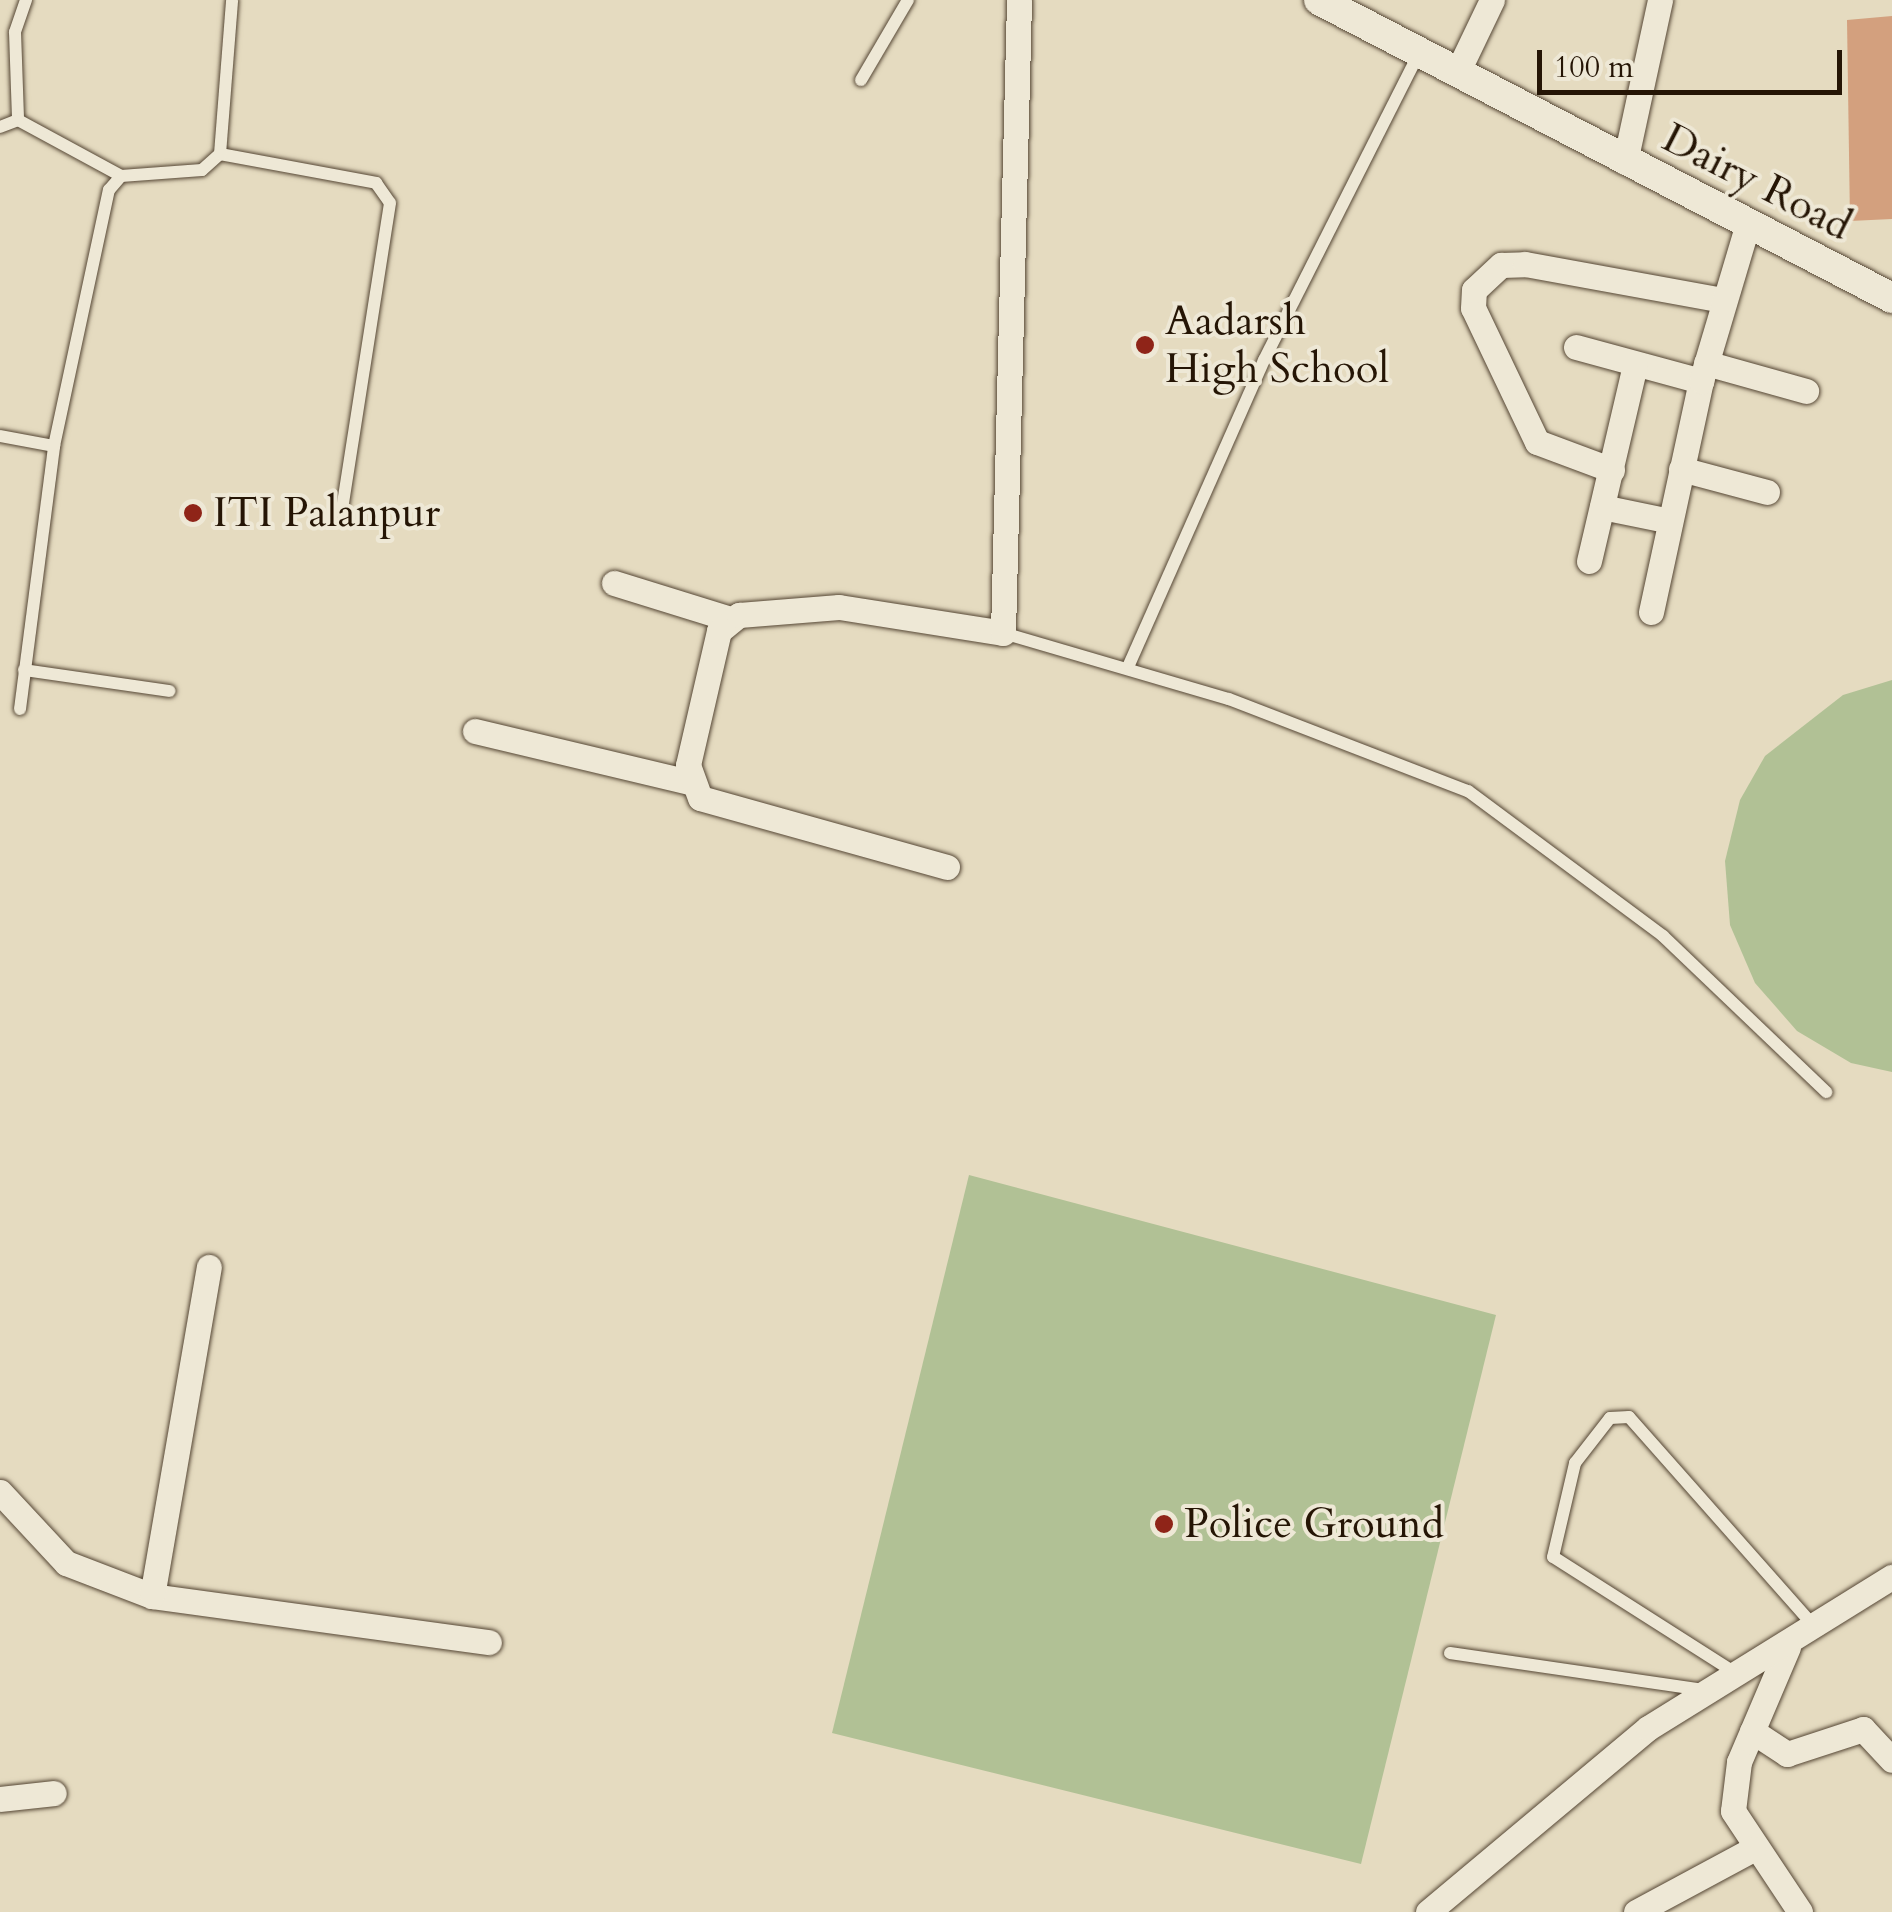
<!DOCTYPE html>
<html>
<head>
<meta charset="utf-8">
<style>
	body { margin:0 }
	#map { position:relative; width:1892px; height:1912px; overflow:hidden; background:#e5dbc0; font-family:Cardo,serif }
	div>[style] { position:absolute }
	.green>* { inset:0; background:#b1c195 }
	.building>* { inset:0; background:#d3a07e }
	.roads { filter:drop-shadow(0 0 2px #554634) drop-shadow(0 0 2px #554634) }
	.service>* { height:12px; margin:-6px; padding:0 6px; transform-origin:6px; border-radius:6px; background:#eee8d6 }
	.minor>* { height:25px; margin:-12.5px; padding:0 12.5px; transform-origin:12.5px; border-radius:12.5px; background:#eee8d6 }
	.tertiary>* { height:30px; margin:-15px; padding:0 15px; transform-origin:15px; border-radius:15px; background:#eee8d6 }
	.dots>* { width:28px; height:28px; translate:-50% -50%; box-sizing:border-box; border:5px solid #eee8d6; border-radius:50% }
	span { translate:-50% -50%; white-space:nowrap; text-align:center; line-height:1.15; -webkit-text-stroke:8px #eee8d6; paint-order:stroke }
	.street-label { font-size:42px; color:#251505 }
	.poi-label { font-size:42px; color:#251505 }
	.left { translate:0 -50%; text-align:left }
	.scale { position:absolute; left:1537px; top:50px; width:305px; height:45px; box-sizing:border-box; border:5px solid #251505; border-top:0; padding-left:12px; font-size:30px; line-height:35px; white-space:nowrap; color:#251505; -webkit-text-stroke:8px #eee8d6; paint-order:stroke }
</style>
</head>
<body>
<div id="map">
	<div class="green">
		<i style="clip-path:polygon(1892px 680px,1892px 1072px,1851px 1063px,1797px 1031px,1755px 983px,1730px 925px,1725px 861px,1740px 800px,1765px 756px,1843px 695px)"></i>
		<i style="clip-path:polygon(969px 1175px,1496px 1315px,1361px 1864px,832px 1733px)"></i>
	</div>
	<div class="building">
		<i style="clip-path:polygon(1892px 16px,1892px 219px,1850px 221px,1847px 20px)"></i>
	</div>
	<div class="roads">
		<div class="service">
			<i style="left:26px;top:0;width:34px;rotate:109deg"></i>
			<i style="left:15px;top:32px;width:88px;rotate:88deg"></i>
			<i style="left:18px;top:120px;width:117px;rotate:28.5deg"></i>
			<i style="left:861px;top:80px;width:93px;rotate:-59.6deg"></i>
			<i style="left:0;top:127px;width:19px;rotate:-21deg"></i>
			<i style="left:220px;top:154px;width:159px;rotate:10.5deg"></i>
			<i style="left:376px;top:183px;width:24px;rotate:55deg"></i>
			<i style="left:390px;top:203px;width:312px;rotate:98.9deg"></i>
			<i style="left:0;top:436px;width:55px;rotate:10.5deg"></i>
			<i style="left:1003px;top:633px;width:235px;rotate:16.3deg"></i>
			<i style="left:1229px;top:699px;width:256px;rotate:21.1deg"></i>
			<i style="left:1468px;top:791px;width:243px;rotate:36.6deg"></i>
			<i style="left:1663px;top:936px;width:226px;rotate:43.7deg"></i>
			<i style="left:1128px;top:667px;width:336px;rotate:-66.1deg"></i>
			<i style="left:1264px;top:360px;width:344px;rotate:-63.2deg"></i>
			<i style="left:24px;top:670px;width:147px;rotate:8.2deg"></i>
			<i style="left:20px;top:709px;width:265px;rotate:-82.6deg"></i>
			<i style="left:54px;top:446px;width:262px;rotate:-77.9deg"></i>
			<i style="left:109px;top:190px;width:18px;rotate:-49deg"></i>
			<i style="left:121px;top:176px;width:81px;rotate:-4.2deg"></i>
			<i style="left:202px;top:170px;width:24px;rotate:-42deg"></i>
			<i style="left:220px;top:154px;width:154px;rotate:-85.5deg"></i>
			<i style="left:1450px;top:1653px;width:258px;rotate:8.3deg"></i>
			<i style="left:1737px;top:1674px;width:218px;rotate:-147.5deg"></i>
			<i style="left:1553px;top:1557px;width:97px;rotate:-76.8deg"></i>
			<i style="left:1575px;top:1463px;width:57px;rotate:-52.1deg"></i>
			<i style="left:1610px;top:1418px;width:19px;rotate:-3deg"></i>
			<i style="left:1629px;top:1417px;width:281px;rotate:48.5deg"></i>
		</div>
		<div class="minor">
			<i style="left:1457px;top:73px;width:81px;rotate:-64.4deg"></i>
			<i style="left:1625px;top:162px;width:166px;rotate:-77.8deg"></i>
			<i style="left:1576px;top:347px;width:130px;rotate:15.2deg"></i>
			<i style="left:1706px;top:363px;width:104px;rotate:15.6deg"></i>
			<i style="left:1681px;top:469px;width:89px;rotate:15deg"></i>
			<i style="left:1612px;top:470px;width:80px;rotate:-159.5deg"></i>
			<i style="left:1537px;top:442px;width:148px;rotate:-115.5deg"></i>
			<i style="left:1473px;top:308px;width:18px;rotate:-87deg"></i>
			<i style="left:1474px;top:290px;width:37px;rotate:-43deg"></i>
			<i style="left:1501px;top:265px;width:24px;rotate:-2deg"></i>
			<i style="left:1525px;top:264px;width:201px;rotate:10.3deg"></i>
			<i style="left:1602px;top:507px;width:69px;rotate:11.6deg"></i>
			<i style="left:1589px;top:561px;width:201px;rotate:-76.8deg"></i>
			<i style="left:614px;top:583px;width:121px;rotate:17.2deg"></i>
			<i style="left:1651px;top:612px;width:236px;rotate:-77.8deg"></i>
			<i style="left:1701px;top:381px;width:161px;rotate:-73.4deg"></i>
			<i style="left:475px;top:731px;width:220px;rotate:13.4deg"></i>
			<i style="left:947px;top:867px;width:256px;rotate:-164.4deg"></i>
			<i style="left:700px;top:798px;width:35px;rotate:-110deg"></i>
			<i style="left:688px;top:765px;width:138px;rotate:-77deg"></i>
			<i style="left:719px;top:631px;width:26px;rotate:-39deg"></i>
			<i style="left:739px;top:615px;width:100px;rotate:-4.6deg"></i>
			<i style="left:839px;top:607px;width:166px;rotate:9deg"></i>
			<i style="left:1003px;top:633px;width:633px;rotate:-88.55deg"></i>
			<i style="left:0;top:1492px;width:97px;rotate:47.1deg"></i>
			<i style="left:66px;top:1563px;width:92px;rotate:21deg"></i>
			<i style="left:152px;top:1596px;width:340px;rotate:7.8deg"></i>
			<i style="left:152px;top:1596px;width:334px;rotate:-80.2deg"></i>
			<i style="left:1788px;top:1647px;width:125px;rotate:113.1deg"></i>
			<i style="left:1739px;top:1762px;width:49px;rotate:97deg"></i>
			<i style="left:1733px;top:1811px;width:121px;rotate:56.4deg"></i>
			<i style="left:1752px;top:1731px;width:42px;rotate:33.3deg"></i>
			<i style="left:1787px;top:1754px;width:80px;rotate:-18.2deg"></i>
			<i style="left:1863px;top:1729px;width:42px;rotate:46.9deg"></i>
			<i style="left:0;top:1799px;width:54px;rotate:-6.3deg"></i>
			<i style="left:1428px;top:1912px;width:287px;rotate:-39.9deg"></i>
			<i style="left:1648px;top:1728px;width:287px;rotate:-31.8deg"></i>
			<i style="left:1636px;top:1912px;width:133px;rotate:-28.3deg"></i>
		</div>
		<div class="tertiary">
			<i style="left:1319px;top:0;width:646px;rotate:27.48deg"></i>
		</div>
	</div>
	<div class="dots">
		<i style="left:1145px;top:345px;background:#8f2418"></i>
		<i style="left:193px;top:513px;background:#8f2418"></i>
		<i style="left:1164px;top:1524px;background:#8f2418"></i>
	</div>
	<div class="street-label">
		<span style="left:1757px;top:182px;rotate:27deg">Dairy Road</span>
	</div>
	<div class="poi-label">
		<span class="left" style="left:1165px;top:345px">Aadarsh<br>High School</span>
		<span class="left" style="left:213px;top:513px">ITI Palanpur</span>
		<span class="left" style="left:1184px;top:1524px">Police Ground</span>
	</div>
	<div class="scale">100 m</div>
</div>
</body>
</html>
